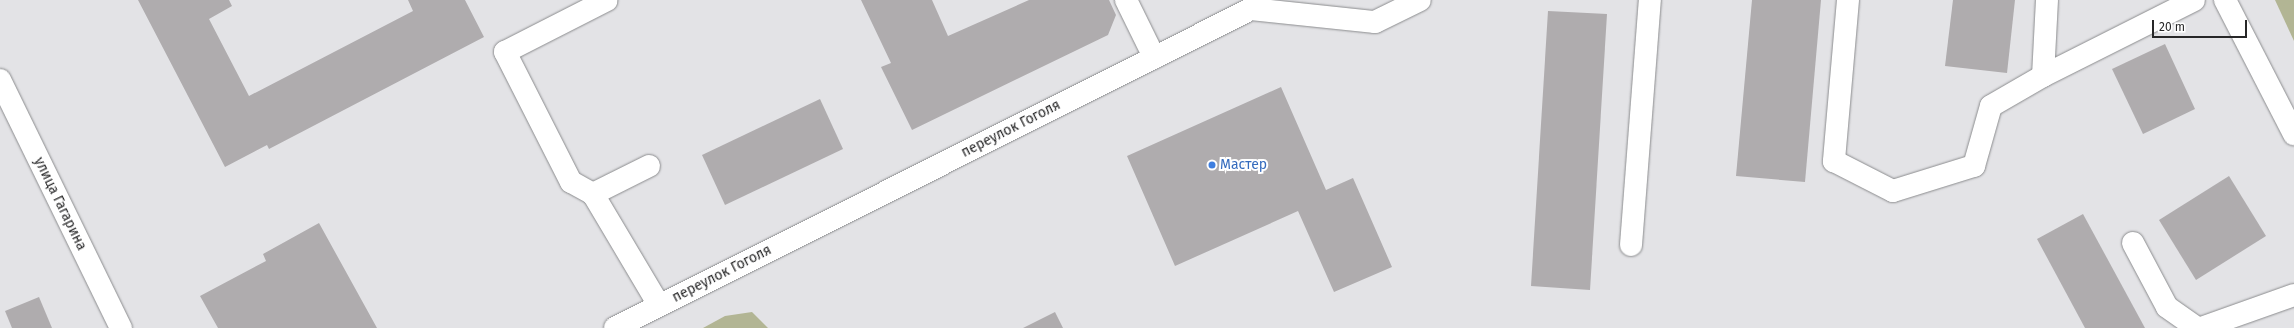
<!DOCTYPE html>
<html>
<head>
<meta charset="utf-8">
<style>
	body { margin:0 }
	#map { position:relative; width:2294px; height:328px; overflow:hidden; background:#e3e3e6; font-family:"Fira Sans",sans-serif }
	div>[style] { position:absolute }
	.green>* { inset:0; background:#b2b594 }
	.building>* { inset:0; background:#afacae }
	.roads { filter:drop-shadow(0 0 1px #8b8c8e) drop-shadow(0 0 1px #8b8c8e) }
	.minor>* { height:22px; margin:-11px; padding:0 11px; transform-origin:11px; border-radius:11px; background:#fff }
	.major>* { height:22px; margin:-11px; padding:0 11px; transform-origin:11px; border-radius:11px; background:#fff }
	.dots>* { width:11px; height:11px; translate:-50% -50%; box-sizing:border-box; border:2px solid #fff; border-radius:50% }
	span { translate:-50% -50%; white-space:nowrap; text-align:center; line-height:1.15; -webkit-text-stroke:4px #fff; paint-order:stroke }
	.street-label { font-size:14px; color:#272728 }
	.shop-label { font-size:14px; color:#366cbe }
	.left { translate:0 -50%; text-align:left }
	.scale { position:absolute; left:2152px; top:20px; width:95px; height:18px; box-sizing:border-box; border:2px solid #272728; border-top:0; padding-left:5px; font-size:12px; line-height:14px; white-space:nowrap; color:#272728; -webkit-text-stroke:3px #fff; paint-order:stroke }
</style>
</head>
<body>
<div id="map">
	<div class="green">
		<i style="clip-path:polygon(2275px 0,2294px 0,2294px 41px)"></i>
		<i style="clip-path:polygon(752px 312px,768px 328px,703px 328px,725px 316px)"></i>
	</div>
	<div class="building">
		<i style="clip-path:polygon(138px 0,229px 0,232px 6px,209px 19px,249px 96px,413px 11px,408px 0,465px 0,484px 37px,269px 149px,267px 145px,225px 167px)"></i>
		<i style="clip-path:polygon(861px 0,932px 0,948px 36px,1029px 0,1109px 0,1116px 15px,1108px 35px,912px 130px,881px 67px,891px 63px)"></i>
		<i style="clip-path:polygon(1752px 0,1821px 0,1805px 182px,1736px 176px)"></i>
		<i style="clip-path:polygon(1953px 0,2015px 0,2007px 73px,1945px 66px)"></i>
		<i style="clip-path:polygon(1548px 11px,1607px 14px,1590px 290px,1531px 286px)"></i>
		<i style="clip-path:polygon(2165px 44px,2195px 109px,2143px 134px,2112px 69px)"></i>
		<i style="clip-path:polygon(1281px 87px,1326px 190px,1353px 178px,1392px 267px,1334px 292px,1298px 211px,1175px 266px,1127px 156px)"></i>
		<i style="clip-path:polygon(820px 99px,843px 149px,725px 205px,702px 155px)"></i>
		<i style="clip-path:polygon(2229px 176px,2266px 236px,2196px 280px,2159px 220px)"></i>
		<i style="clip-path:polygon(2083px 214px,2145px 328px,2085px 328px,2037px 239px)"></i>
		<i style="clip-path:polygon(319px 223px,377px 328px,218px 328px,200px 296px,266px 261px,263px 254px)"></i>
		<i style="clip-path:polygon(39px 297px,52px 328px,12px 328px,5px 311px)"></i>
		<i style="clip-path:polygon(1055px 312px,1063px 328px,1023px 328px)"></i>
	</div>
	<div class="roads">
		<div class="minor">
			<i style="left:1126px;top:0;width:64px;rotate:63.8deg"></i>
			<i style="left:1848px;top:0;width:162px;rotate:95deg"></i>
			<i style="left:1834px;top:161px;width:66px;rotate:27deg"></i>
			<i style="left:1893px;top:191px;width:85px;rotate:-17.2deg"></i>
			<i style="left:1974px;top:166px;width:62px;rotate:-74.2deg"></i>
			<i style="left:1991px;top:106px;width:60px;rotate:-30deg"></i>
			<i style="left:2043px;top:76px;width:169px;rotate:-26.7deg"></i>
			<i style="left:2225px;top:0;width:151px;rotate:62.8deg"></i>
			<i style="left:2043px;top:76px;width:76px;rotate:-87deg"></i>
			<i style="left:649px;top:166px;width:63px;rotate:153.4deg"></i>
			<i style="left:593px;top:194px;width:129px;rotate:59.3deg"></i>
			<i style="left:593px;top:194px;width:25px;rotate:-151deg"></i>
			<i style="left:571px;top:182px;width:146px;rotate:-116.9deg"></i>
			<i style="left:505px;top:52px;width:114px;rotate:-27deg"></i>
			<i style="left:2133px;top:243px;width:72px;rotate:62deg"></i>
			<i style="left:2167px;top:307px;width:37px;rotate:35deg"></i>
			<i style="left:1631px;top:245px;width:246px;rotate:-85.6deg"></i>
			<i style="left:615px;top:328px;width:712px;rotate:-26.64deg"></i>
			<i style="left:1251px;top:9px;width:125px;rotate:6deg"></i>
			<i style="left:1375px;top:22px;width:50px;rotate:-26.1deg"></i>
			<i style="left:2201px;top:328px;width:99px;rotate:-19.5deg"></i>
		</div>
		<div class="major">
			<i style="left:0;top:80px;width:276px;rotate:64deg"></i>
		</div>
	</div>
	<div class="dots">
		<i style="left:1212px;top:165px;background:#3f7fe0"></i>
	</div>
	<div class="street-label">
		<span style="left:1011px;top:129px;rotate:-27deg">переулок Гоголя</span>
		<span style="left:60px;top:204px;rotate:64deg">улица Гагарина</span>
		<span style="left:722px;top:274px;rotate:-27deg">переулок Гоголя</span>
	</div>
	<div class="shop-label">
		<span class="left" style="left:1220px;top:165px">Мастер</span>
	</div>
	<div class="scale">20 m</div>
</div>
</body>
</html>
